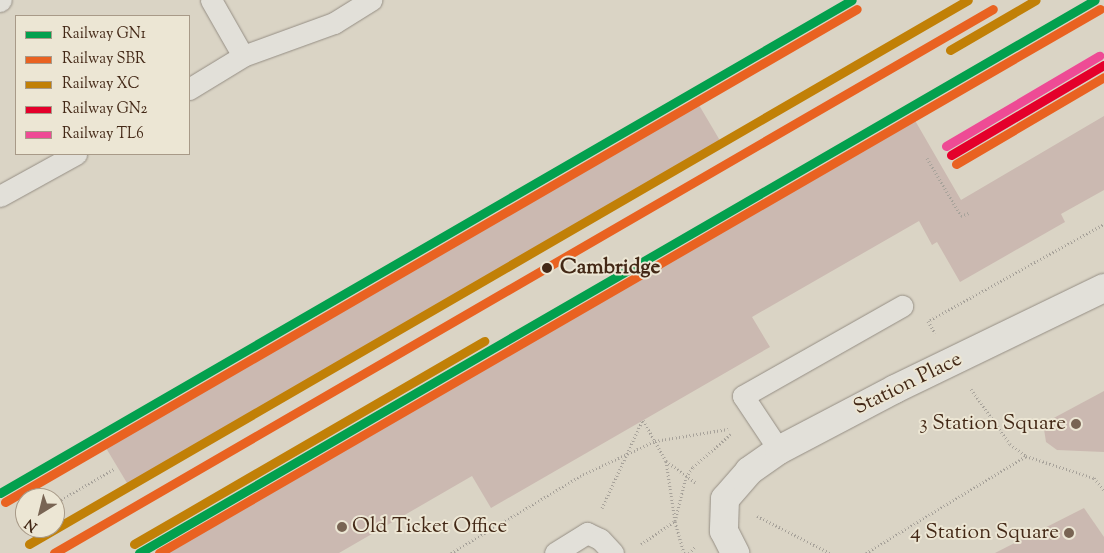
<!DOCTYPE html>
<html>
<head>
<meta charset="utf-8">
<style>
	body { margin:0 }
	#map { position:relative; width:1104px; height:553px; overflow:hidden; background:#dad4c5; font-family:"Sorts Mill Goudy",serif }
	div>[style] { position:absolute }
	.building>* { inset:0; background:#cbb9b1 }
	.path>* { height:3px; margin-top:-1.5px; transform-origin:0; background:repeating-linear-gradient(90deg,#a7a29a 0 1px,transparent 0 3.5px) }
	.roads { filter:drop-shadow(0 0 1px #958e84) drop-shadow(0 0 1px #958e84) }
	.service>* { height:21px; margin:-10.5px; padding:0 10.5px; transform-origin:10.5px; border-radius:10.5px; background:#e2e0d9 }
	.minor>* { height:28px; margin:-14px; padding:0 14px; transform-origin:14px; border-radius:14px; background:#e2e0d9 }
	.tertiary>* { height:28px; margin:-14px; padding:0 14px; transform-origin:14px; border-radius:14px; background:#e2e0d9 }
	.rail-1>* { height:9px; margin:-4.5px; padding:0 4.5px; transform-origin:4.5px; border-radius:4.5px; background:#03a04e }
	.rail-2>* { height:9px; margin:-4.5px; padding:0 4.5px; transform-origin:4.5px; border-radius:4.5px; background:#e96221 }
	.rail-3>* { height:9px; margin:-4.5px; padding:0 4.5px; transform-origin:4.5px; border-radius:4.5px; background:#c18007 }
	.rail-4>* { height:9px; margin:-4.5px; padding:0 4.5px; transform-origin:4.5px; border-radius:4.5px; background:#e4002b }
	.rail-5>* { height:9px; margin:-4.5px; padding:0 4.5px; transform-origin:4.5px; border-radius:4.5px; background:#ee4b95 }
	.dots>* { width:14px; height:14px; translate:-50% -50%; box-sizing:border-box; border:2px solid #ece6d4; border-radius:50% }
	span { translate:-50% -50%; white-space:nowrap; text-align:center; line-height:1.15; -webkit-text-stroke:4px #ece6d4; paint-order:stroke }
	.stop-label { font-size:21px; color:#432816; font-weight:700 }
	.left { translate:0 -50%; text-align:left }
	.street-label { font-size:21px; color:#432816 }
	.poi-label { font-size:21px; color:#432816 }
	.right { translate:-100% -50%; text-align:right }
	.legend { position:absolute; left:15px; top:15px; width:175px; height:140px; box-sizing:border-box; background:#ece6d4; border:1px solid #a89a88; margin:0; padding:6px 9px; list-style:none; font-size:15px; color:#432816 }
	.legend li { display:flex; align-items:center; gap:10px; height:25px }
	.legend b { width:25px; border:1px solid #a89a88 }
	.north { position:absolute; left:15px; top:488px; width:50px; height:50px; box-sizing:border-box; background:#ece6d4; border:1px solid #a89a88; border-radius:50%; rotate:216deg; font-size:14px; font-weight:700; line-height:20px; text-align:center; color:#432816 }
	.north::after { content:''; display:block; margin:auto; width:18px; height:22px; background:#786453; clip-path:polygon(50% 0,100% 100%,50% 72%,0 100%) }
</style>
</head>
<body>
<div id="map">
	<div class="building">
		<i style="clip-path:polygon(696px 100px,722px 144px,130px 488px,103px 443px)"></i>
		<i style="clip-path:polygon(1104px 116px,1104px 190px,1061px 214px,1065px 222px,960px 282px,937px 242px,932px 245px,919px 221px,752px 317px,770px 347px,491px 508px,472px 476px,339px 553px,158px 553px,913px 117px,961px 200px)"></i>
		<i style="clip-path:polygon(1104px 391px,1104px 452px,1057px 450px,1046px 442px,1044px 429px,1050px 420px)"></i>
		<i style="clip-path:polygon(1084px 508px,1104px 537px,1104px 553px,995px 553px)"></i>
	</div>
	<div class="path">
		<i style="left:927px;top:158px;width:67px;rotate:59.6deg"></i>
		<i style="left:961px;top:216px;width:9px;rotate:-21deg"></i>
		<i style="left:930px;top:320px;width:199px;rotate:-28.9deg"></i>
		<i style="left:928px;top:321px;width:14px;rotate:60deg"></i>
		<i style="left:971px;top:389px;width:67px;rotate:54.7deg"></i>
		<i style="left:1010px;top:444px;width:20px;rotate:37deg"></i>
		<i style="left:1026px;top:456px;width:71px;rotate:17.9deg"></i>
		<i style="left:1094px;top:478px;width:16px;rotate:50deg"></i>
		<i style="left:666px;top:461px;width:37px;rotate:36deg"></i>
		<i style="left:55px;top:503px;width:68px;rotate:-30deg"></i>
		<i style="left:602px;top:508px;width:96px;rotate:-65.3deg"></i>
		<i style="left:757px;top:516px;width:82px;rotate:26.9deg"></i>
		<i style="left:641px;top:544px;width:41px;rotate:-34.1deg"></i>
		<i style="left:675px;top:521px;width:61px;rotate:-98.5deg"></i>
		<i style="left:666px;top:461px;width:47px;rotate:-119.3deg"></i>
		<i style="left:451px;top:553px;width:150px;rotate:-30.8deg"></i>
		<i style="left:580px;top:476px;width:83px;rotate:-25deg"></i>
		<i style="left:655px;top:441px;width:74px;rotate:-9.3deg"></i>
		<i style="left:684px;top:553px;width:33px;rotate:-106deg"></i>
		<i style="left:675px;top:521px;width:45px;rotate:-76deg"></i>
		<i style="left:686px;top:477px;width:12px;rotate:-55deg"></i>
		<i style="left:693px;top:467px;width:50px;rotate:-41deg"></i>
		<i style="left:689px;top:553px;width:10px;rotate:-45deg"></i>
		<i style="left:866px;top:553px;width:187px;rotate:-31.2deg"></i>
	</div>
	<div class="roads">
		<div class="service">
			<i style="left:211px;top:0;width:64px;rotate:60.3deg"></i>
			<i style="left:0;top:1px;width:1px;rotate:-45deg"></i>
			<i style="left:189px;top:89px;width:63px;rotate:-31.4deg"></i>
			<i style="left:243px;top:56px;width:97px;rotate:-19.9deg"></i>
			<i style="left:334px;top:23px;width:44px;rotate:-31.9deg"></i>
			<i style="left:0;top:196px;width:87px;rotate:-28.9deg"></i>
			<i style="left:779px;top:450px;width:65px;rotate:-123.7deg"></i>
			<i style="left:743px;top:396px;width:183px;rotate:-29.5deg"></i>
			<i style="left:555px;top:553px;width:38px;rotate:-32deg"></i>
			<i style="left:587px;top:533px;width:14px;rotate:25deg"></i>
			<i style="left:600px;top:539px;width:19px;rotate:47deg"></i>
		</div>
		<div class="minor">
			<i style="left:725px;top:499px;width:37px;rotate:-49deg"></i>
			<i style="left:749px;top:471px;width:37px;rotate:-35deg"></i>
			<i style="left:779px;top:450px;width:131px;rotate:-27.7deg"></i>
			<i style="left:895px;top:389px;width:232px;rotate:-25.8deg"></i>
		</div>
		<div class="tertiary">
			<i style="left:725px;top:499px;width:32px;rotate:92deg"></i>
			<i style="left:724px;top:531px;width:25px;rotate:63deg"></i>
		</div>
	</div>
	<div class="rail-1">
		<i style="left:0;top:493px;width:984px;rotate:-30.06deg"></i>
		<i style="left:139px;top:553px;width:1104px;rotate:-30.05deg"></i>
	</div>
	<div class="rail-2">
		<i style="left:956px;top:164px;width:172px;rotate:-30.4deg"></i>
		<i style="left:5px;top:502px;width:984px;rotate:-30.06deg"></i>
		<i style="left:54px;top:553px;width:1085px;rotate:-30.09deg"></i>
		<i style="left:159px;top:553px;width:1087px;rotate:-30.03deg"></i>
	</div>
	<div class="rail-3">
		<i style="left:950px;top:50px;width:99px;rotate:-30.2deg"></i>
		<i style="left:29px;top:544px;width:1085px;rotate:-30.09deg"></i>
		<i style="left:134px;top:544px;width:405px;rotate:-30.1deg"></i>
	</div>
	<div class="rail-4">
		<i style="left:951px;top:155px;width:178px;rotate:-30.5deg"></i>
	</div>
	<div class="rail-5">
		<i style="left:946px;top:146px;width:178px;rotate:-30.5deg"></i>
	</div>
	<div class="dots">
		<i style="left:547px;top:268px;background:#432816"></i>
		<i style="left:1076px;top:424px;background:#786453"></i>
		<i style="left:342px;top:527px;background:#786453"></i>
		<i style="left:1069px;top:533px;background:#786453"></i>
	</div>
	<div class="stop-label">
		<span class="left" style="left:560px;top:268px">Cambridge</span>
	</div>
	<div class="street-label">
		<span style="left:908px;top:384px;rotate:-26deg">Station Place</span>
	</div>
	<div class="poi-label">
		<span class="right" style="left:1066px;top:424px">3 Station Square</span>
		<span class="left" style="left:352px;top:527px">Old Ticket Office</span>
		<span class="right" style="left:1059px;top:533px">4 Station Square</span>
	</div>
	<ul class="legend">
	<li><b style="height:6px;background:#03a04e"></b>Railway GN1</li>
	<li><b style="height:6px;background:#e96221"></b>Railway SBR</li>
	<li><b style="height:6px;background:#c18007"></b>Railway XC</li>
	<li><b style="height:6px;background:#e4002b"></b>Railway GN2</li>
	<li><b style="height:6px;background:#ee4b95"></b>Railway TL6</li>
	</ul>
	<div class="north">N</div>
</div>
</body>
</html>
